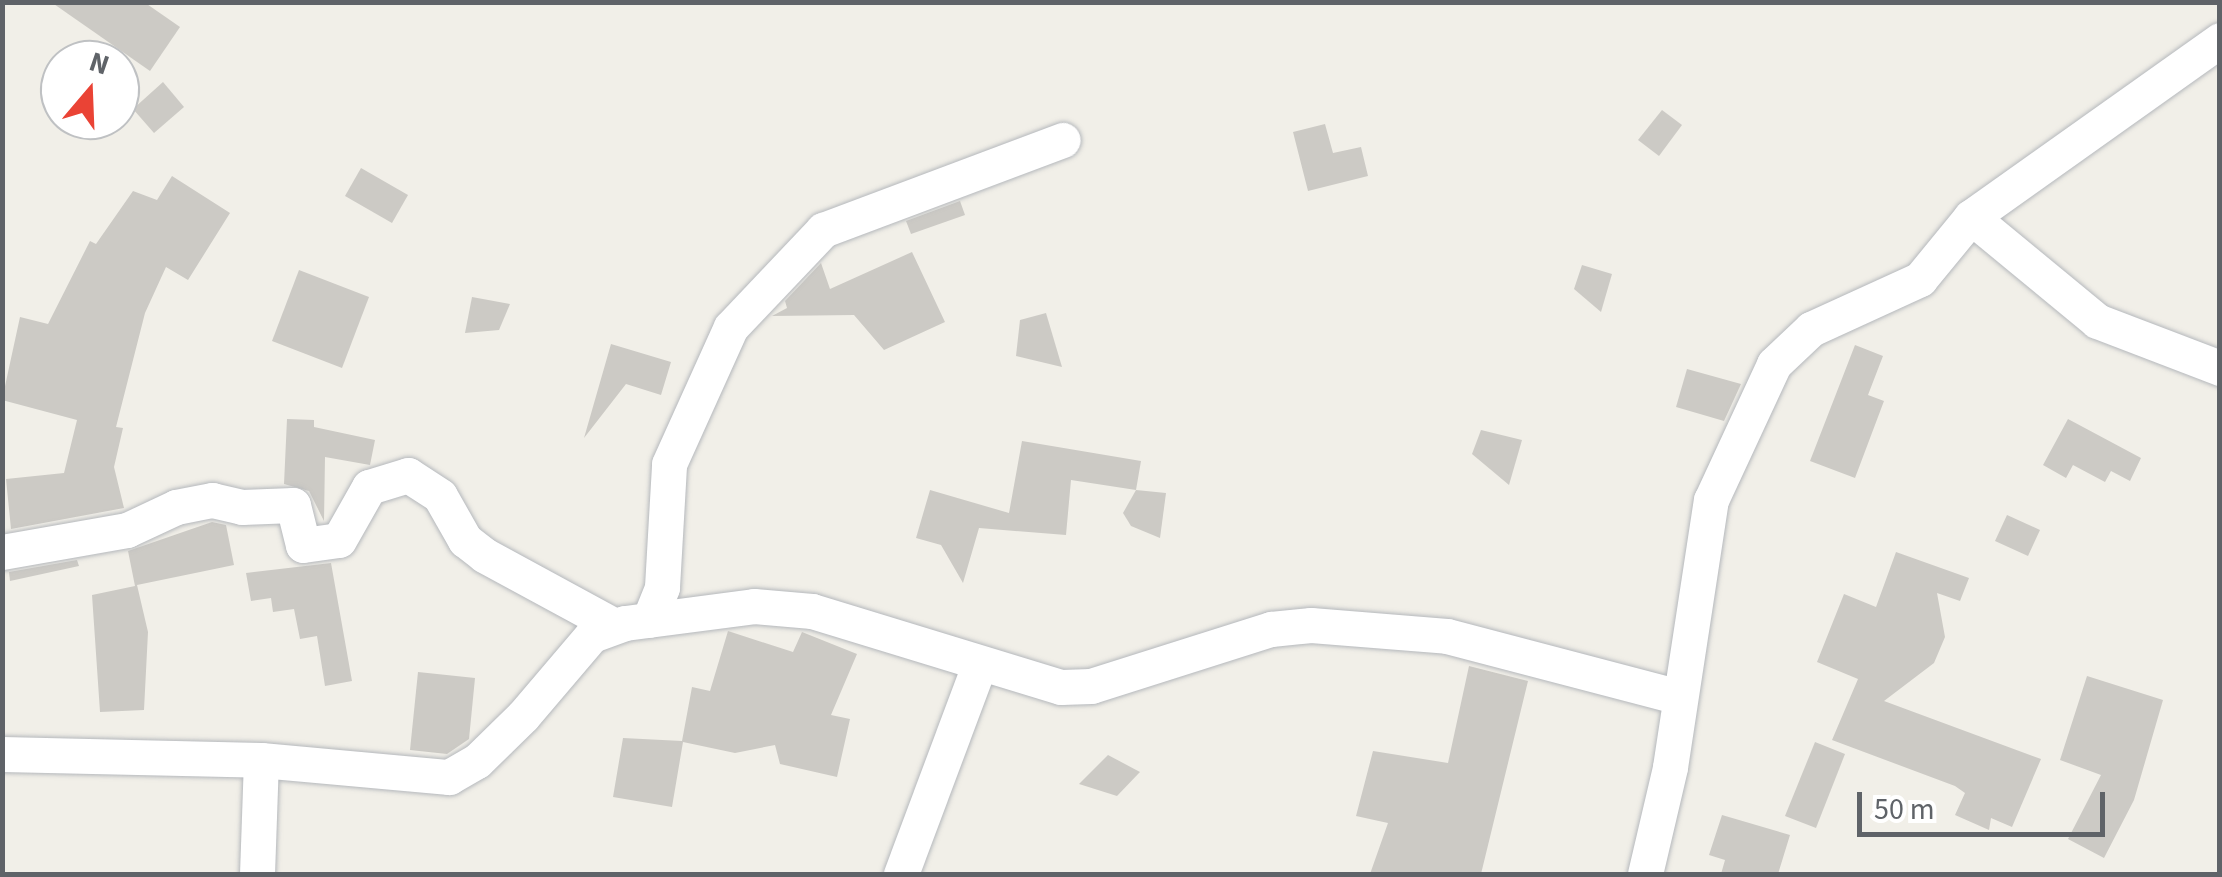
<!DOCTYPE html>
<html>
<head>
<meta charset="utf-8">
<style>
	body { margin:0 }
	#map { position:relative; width:2222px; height:877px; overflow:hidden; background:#f1efe8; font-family:"Source Sans 3",sans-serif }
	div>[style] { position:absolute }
	.building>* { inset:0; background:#cccac5 }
	.roads { filter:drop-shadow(0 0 2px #b5b8bc) drop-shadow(0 0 2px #b5b8bc) }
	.minor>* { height:35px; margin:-17.5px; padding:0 17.5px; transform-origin:17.5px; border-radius:17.5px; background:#fff }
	span { translate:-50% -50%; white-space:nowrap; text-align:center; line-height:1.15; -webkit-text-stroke:8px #fff; paint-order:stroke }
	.frame { position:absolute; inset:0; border:5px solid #5f6368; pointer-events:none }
	.north { position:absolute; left:40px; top:40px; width:100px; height:100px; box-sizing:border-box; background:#fff; border:2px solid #bfc1c3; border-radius:50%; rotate:19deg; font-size:28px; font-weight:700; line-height:40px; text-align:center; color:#5f6368 }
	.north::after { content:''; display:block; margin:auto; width:35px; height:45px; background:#ea4335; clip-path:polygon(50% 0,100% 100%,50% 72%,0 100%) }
	.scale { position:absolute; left:1857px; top:792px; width:248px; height:45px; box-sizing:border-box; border:5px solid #5f6368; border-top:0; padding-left:12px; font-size:30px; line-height:35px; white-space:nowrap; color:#5f6368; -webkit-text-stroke:8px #fff; paint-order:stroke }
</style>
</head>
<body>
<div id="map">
	<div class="building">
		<i style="clip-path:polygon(51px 2px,144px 2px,180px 27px,150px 71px)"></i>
		<i style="clip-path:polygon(163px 82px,184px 107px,154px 133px,133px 109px)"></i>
		<i style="clip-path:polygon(1662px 110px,1682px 125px,1659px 156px,1638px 140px)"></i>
		<i style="clip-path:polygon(1325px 124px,1333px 153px,1361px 147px,1368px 176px,1308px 191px,1293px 132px)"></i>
		<i style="clip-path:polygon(361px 168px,408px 195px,392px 223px,345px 196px)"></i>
		<i style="clip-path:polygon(172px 176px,230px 213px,188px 280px,166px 267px,145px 313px,116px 427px,123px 428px,114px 467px,124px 508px,11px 529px,6px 479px,64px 473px,77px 420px,2px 400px,20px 317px,48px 324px,90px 241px,96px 244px,133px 191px,157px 200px)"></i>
		<i style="clip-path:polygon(960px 201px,965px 215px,911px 234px,906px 221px)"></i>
		<i style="clip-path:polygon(912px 252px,945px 322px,884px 350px,854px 315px,772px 316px,787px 308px,785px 301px,821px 263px,830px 289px)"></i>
		<i style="clip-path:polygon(1582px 265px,1612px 274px,1601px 312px,1574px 289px)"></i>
		<i style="clip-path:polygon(299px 270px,369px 297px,342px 368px,272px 341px)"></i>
		<i style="clip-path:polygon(472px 297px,510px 304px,499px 330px,465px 333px)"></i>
		<i style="clip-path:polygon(1046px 313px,1062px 367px,1016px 356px,1020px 320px)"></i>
		<i style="clip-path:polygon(611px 344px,671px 362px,661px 395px,626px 384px,584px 438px)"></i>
		<i style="clip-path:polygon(1855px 345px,1883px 356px,1868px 395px,1884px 401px,1855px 478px,1810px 461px)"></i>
		<i style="clip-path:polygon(1687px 369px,1741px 384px,1724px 421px,1676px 407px)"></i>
		<i style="clip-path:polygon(287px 419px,314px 420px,314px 427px,375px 440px,370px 465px,325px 457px,324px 521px,309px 491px,284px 484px)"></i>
		<i style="clip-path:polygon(2068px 419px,2141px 458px,2130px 481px,2111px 471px,2105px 482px,2073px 465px,2066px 478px,2043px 465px)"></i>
		<i style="clip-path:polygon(1481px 430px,1522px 440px,1509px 485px,1472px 454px)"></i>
		<i style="clip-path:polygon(1022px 441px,1141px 461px,1136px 490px,1071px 480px,1066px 535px,979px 528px,963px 583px,941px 545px,916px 538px,930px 490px,1009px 513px)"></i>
		<i style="clip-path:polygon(1136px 490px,1166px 493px,1160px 538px,1131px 526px,1123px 513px)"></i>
		<i style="clip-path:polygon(2007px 515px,2040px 530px,2028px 556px,1995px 541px)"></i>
		<i style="clip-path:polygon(212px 522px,226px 525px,234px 565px,137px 585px,148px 632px,144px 710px,100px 712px,92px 595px,135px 586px,128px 551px)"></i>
		<i style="clip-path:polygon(1896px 552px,1969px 578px,1960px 601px,1937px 593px,1945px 637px,1934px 663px,1884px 701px,2041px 759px,2012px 827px,1991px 818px,1989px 830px,1955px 815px,1965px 793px,1955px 786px,1832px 740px,1858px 679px,1817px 662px,1844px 594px,1876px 607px)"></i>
		<i style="clip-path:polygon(77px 560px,79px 566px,10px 581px,9px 572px)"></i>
		<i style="clip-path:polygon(331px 563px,352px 681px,325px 686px,317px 636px,300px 639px,294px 609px,273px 612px,271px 598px,251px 601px,246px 573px)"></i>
		<i style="clip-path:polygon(728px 631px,793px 652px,802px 632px,857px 654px,831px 715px,850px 719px,837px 777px,780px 764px,775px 745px,735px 753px,683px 742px,672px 807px,613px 797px,623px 738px,682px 741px,692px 687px,710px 691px)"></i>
		<i style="clip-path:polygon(1469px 666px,1528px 681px,1481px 874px,1370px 874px,1388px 823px,1356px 816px,1373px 751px,1448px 763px)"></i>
		<i style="clip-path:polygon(418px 672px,475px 678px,469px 739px,447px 754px,410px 750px)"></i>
		<i style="clip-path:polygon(2087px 676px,2163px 700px,2134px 800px,2104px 858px,2068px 839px,2101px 775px,2060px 760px)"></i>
		<i style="clip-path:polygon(1815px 742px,1845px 754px,1816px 828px,1785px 816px)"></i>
		<i style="clip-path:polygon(1108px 755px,1140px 772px,1117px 796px,1079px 784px)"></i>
		<i style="clip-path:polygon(1722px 815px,1790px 835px,1778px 874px,1721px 874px,1725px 860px,1709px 855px)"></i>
	</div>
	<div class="roads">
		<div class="minor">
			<i style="left:1971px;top:217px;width:163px;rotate:39.5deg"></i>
			<i style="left:2097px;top:321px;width:132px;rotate:20.9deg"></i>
			<i style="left:2px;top:552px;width:127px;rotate:-10deg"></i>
			<i style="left:127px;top:530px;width:54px;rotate:-25.1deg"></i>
			<i style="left:176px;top:507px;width:37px;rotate:-11deg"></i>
			<i style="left:212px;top:500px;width:31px;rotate:13deg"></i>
			<i style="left:242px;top:507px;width:51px;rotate:-2.2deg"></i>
			<i style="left:293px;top:505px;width:41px;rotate:76deg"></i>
			<i style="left:303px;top:545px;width:36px;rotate:-8deg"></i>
			<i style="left:339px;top:540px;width:61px;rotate:-60.5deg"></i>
			<i style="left:369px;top:487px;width:41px;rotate:-17.1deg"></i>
			<i style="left:408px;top:475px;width:38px;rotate:33deg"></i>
			<i style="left:440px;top:496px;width:51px;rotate:60.4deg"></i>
			<i style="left:465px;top:540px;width:24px;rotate:38deg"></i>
			<i style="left:484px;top:555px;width:147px;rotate:28.5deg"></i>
			<i style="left:649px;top:620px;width:35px;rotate:-68deg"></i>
			<i style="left:662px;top:587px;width:123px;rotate:-86.7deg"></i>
			<i style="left:669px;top:464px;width:150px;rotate:-65.7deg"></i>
			<i style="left:731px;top:327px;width:134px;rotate:-46.5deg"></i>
			<i style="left:823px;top:230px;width:256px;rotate:-20.6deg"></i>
			<i style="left:2px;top:754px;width:259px;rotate:1.3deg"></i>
			<i style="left:261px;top:760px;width:189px;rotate:5.2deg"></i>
			<i style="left:449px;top:777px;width:32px;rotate:-30deg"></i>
			<i style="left:477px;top:761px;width:64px;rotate:-44.4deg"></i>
			<i style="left:523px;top:716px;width:106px;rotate:-49.6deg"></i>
			<i style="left:592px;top:635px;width:35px;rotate:-20deg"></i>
			<i style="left:625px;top:623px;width:130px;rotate:-7.5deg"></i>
			<i style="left:754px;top:606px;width:58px;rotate:4.9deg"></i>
			<i style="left:812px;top:611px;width:260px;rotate:17deg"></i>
			<i style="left:1061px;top:687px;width:30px;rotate:-2deg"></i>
			<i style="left:1091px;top:686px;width:189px;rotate:-17.6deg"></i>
			<i style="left:1271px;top:629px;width:40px;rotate:-5.7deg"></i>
			<i style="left:1311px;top:625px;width:136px;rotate:4.6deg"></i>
			<i style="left:1447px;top:636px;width:237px;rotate:14.7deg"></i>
			<i style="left:257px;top:874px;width:114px;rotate:-88deg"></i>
			<i style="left:901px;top:874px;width:225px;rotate:-69.5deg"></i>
			<i style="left:1645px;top:874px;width:110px;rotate:-76.8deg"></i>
			<i style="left:1670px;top:767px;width:270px;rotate:-81.3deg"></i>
			<i style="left:1711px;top:500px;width:150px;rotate:-65.1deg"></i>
			<i style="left:1774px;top:364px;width:51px;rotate:-43.4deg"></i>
			<i style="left:1811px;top:329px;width:120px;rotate:-24.6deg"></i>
			<i style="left:1920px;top:279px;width:80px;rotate:-50.6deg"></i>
			<i style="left:1971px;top:217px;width:305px;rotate:-35.4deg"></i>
		</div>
	</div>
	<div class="frame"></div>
	<div class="north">N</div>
	<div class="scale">50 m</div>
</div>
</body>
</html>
